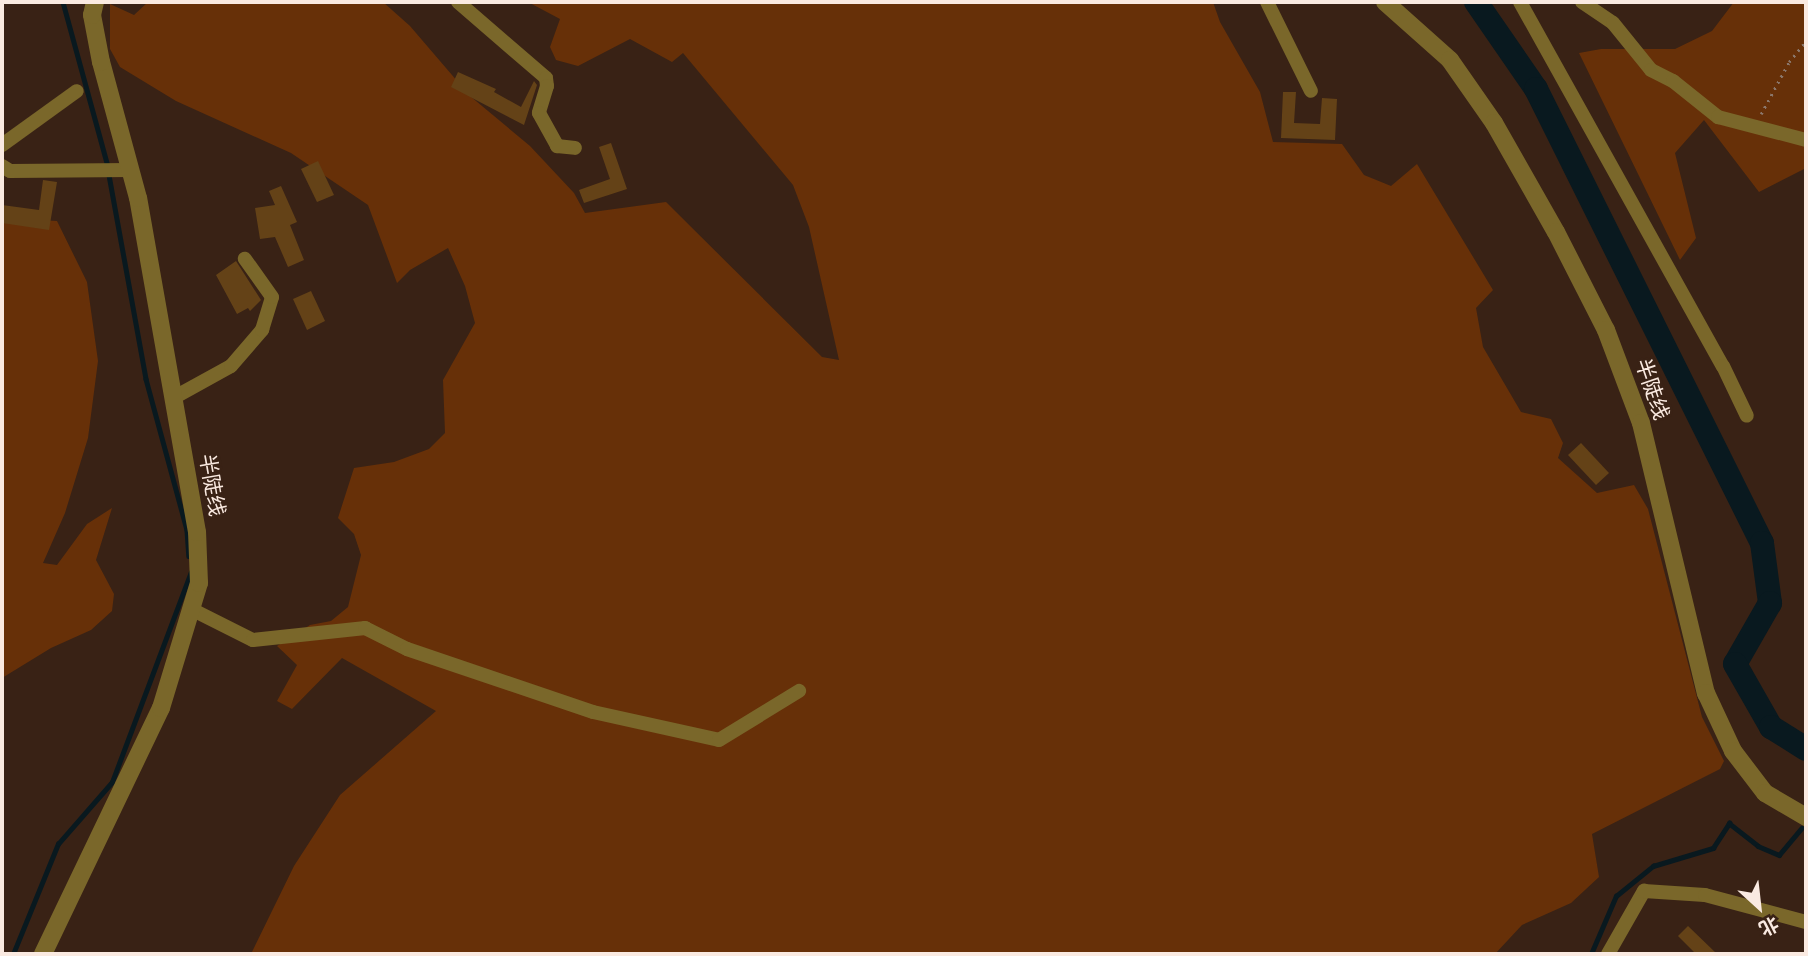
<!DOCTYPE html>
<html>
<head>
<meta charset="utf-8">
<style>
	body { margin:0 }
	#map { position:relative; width:1808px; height:956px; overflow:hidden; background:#392215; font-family:Jost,"Noto Sans SC",sans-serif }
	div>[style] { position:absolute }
	.green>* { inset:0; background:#673008 }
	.stream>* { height:4.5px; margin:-2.25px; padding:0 2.25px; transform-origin:2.25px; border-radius:2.25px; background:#09191f }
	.river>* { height:24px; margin:-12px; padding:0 12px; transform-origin:12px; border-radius:12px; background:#09191f }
	.building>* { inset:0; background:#644217 }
	.path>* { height:2.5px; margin-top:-1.25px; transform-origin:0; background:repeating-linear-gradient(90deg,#8b776b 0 2px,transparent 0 7px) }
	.minor>* { height:14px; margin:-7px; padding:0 7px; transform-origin:7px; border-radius:7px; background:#7a672a }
	.tertiary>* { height:18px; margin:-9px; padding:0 9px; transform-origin:9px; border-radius:9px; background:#7a672a }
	span { translate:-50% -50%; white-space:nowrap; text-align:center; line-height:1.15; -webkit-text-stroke:5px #392215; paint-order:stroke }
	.street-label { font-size:21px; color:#faeae1 }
	.frame { position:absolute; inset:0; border:4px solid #faeae1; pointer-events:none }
	.north { position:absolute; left:1724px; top:872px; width:70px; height:70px; -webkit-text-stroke:5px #392215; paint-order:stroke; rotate:153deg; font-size:19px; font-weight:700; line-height:28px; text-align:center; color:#faeae1 }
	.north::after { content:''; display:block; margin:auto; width:24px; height:32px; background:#faeae1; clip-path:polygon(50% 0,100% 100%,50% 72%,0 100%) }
</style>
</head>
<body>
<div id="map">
	<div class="green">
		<i style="clip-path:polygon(148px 2px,383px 2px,410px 26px,470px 96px,530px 146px,574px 193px,585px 213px,666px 202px,822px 357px,839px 360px,809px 227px,793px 185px,683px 53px,672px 62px,630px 39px,578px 66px,556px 60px,550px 47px,560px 19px,528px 2px,1213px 2px,1220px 22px,1260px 92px,1273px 142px,1342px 144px,1364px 175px,1391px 186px,1417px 164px,1493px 290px,1476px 308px,1483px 347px,1521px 412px,1551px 419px,1563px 443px,1558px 458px,1597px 493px,1634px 485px,1648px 509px,1702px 717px,1724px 761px,1720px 769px,1592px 834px,1599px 877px,1571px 903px,1522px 925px,1495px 954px,251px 954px,294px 866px,340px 795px,436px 711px,342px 658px,292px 709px,277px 701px,297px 665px,277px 646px,310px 625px,331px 621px,348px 607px,361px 555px,354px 534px,338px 518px,354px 468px,394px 462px,429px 449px,445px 433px,443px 380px,475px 323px,465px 286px,448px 248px,410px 270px,397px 283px,368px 205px,291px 153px,176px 101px,120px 67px,110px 49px,110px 4px,134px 15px)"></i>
		<i style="clip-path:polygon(1734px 2px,1806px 2px,1806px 168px,1759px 192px,1704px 120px,1675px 153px,1696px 238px,1680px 260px,1579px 53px,1601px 49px,1675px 49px,1712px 31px)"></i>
		<i style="clip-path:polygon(2px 218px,57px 221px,87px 282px,98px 361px,88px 438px,65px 513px,43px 563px,57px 565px,87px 524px,112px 508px,96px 560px,114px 594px,112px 611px,91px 630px,51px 648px,2px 678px)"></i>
	</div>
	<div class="stream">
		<i style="left:63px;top:2px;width:170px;rotate:74.7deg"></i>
		<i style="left:109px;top:175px;width:207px;rotate:79.7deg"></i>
		<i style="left:146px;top:379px;width:156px;rotate:74.8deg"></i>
		<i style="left:187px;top:530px;width:26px;rotate:86deg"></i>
		<i style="left:13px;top:954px;width:119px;rotate:-67.8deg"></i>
		<i style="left:58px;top:844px;width:82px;rotate:-48.9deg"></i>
		<i style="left:112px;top:782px;width:224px;rotate:-69.4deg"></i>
		<i style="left:1591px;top:954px;width:63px;rotate:-66.7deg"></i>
		<i style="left:1616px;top:896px;width:48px;rotate:-39deg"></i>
		<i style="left:1653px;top:866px;width:63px;rotate:-16.7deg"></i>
		<i style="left:1713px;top:848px;width:30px;rotate:-57deg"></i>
		<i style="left:1729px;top:823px;width:37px;rotate:38deg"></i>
		<i style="left:1758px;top:846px;width:23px;rotate:23deg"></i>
		<i style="left:1779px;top:855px;width:35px;rotate:-50deg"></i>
	</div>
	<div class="river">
		<i style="left:1476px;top:2px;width:106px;rotate:55.4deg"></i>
		<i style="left:1536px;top:89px;width:507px;rotate:63.54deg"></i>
		<i style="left:1762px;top:543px;width:61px;rotate:82.4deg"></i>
		<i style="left:1770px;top:603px;width:70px;rotate:119.8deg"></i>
		<i style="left:1735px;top:664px;width:73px;rotate:60.3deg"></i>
		<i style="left:1771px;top:727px;width:41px;rotate:32.2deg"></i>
	</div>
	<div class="building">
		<i style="clip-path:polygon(458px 72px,496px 89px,494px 92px,521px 107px,534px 81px,537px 85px,524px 125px,451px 87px)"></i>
		<i style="clip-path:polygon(1283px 92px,1296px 92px,1294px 123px,1320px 124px,1322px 98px,1337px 99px,1335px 140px,1281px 138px)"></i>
		<i style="clip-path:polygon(611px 143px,627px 189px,584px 203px,579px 190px,610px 179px,599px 147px)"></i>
		<i style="clip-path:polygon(318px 161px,334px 195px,317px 202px,301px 169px)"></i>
		<i style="clip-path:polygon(43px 180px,57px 182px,49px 230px,2px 223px,2px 205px,39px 210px)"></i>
		<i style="clip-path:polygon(281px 186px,297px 222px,290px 225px,304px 260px,288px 267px,275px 237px,260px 239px,255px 208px,275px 205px,269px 191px)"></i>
		<i style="clip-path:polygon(236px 261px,261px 300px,250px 311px,248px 308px,237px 314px,216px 275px)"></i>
		<i style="clip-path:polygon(311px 291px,325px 321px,307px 330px,293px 299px)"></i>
		<i style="clip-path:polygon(1581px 443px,1609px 473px,1596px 485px,1568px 455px)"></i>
		<i style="clip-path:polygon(1688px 926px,1717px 954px,1696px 954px,1678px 936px)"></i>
	</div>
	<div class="path">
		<i style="left:1761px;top:114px;width:59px;rotate:-61.7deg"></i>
		<i style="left:1789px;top:62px;width:27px;rotate:-51deg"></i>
	</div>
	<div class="minor">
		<i style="left:458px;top:2px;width:116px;rotate:40.8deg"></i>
		<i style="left:546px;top:78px;width:8px;rotate:83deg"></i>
		<i style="left:547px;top:86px;width:28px;rotate:107deg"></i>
		<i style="left:539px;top:113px;width:38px;rotate:61deg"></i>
		<i style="left:557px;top:146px;width:18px;rotate:6deg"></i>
		<i style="left:1267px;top:2px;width:99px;rotate:63.7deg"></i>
		<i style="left:1520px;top:2px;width:417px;rotate:60.9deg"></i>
		<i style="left:1723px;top:366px;width:55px;rotate:64.4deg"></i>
		<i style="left:1582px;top:2px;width:37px;rotate:34deg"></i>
		<i style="left:1613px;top:23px;width:60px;rotate:51deg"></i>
		<i style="left:1651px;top:70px;width:25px;rotate:27deg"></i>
		<i style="left:1673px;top:81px;width:58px;rotate:38.7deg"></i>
		<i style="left:1718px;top:117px;width:91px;rotate:14.6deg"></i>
		<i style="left:2px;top:145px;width:92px;rotate:-35.8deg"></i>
		<i style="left:2px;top:166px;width:9px;rotate:32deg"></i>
		<i style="left:10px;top:171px;width:121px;rotate:-0.5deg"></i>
		<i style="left:173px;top:398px;width:66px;rotate:-28.9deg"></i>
		<i style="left:231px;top:366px;width:48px;rotate:-49.3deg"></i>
		<i style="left:262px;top:330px;width:34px;rotate:-73deg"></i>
		<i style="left:272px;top:297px;width:47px;rotate:-125.4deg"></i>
		<i style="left:191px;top:609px;width:69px;rotate:26.6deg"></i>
		<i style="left:253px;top:640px;width:113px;rotate:-6.1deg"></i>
		<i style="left:365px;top:628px;width:47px;rotate:26.6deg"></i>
		<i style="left:407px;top:649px;width:196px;rotate:18.7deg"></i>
		<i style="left:593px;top:712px;width:129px;rotate:12.5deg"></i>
		<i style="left:719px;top:740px;width:94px;rotate:-31.5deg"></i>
		<i style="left:1608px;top:954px;width:73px;rotate:-60.3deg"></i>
		<i style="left:1644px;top:891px;width:61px;rotate:3.8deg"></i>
		<i style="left:1705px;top:895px;width:105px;rotate:15deg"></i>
	</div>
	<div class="tertiary">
		<i style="left:1385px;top:2px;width:87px;rotate:41.7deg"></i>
		<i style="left:1450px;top:60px;width:77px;rotate:55.1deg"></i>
		<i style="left:1494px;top:123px;width:125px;rotate:60.4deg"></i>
		<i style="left:1556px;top:232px;width:110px;rotate:63deg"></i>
		<i style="left:1606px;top:330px;width:99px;rotate:69.4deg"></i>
		<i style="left:1641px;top:423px;width:278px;rotate:76.5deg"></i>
		<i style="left:1706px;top:693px;width:64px;rotate:65deg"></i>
		<i style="left:1733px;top:751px;width:53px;rotate:52.7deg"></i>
		<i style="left:1765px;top:793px;width:48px;rotate:30.3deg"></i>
		<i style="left:43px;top:954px;width:273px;rotate:-64.4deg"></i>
		<i style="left:161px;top:708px;width:131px;rotate:-73.1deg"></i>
		<i style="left:199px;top:583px;width:51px;rotate:-92.2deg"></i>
		<i style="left:197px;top:532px;width:339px;rotate:-100deg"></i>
		<i style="left:138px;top:198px;width:141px;rotate:-105.2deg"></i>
		<i style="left:101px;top:62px;width:48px;rotate:-100.8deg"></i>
		<i style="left:92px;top:15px;width:13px;rotate:-77deg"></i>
	</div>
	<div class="street-label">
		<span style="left:1652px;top:389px;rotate:71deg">半陡线</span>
		<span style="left:212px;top:485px;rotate:80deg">半陡线</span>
	</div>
	<div class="frame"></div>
	<div class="north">北</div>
</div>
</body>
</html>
